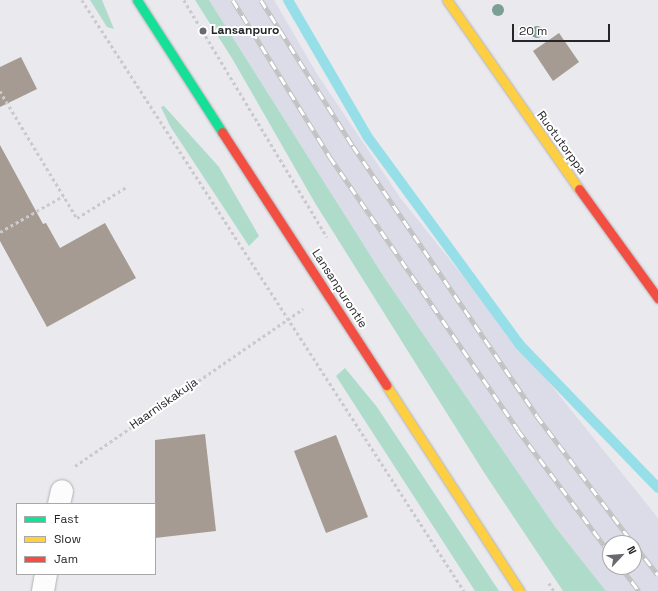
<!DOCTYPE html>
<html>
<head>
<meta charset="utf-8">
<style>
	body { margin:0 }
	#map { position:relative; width:658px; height:591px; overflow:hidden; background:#e9e9ee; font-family:"Space Grotesk",sans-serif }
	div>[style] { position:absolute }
	.built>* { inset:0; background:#dbdce7 }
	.green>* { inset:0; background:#afdcca }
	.stream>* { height:10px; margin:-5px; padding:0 5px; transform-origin:5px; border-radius:5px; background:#96dfe8 }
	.building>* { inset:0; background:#a59b92 }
	.path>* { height:2.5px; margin-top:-1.25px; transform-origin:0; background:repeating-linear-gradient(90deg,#cacacc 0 3px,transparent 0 6px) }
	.roads { filter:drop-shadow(0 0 1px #b1b1b5) drop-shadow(0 0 1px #b1b1b5) }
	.street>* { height:22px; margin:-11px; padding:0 11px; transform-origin:11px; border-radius:11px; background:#fcfcfc }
	.fast>* { height:9px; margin:-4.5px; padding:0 4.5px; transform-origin:4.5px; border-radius:4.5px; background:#16e098 }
	.slow>* { height:9px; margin:-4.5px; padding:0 4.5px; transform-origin:4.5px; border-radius:4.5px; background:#ffcf43 }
	.jam>* { height:9px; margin:-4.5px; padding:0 4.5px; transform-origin:4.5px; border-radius:4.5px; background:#f24e42 }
	.rail>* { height:4.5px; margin-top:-2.25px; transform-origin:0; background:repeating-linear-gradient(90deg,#fff 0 9px,#c2c2c3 0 18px); box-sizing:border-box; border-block:1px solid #c2c2c3 }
	.trees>* { width:12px; height:12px; margin:-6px; border-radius:50%; background:#7c9f94 }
	.dots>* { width:11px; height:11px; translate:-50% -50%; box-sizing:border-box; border:2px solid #fff; border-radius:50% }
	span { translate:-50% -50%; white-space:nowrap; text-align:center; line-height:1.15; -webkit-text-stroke:4px #fff; paint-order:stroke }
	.poi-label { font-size:12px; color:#252629; font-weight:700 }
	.left { translate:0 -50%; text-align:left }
	.street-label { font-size:12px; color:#252629 }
	.legend { position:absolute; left:16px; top:503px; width:140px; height:72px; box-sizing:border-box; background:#fff; border:1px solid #a8a8a9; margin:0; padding:5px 7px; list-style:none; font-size:12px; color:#252629 }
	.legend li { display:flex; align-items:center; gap:8px; height:20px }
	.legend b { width:20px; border:1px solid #a8a8a9 }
	.north { position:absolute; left:602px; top:535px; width:40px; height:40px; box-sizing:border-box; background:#fff; border:1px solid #a8a8a9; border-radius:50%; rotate:64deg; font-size:11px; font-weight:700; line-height:16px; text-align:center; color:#252629 }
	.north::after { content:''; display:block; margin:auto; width:14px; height:18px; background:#6a6a6e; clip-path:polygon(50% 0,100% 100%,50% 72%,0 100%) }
	.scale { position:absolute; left:512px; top:24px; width:98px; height:18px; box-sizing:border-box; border:2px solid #252629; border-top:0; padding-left:5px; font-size:12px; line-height:14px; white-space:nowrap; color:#252629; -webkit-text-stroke:3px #fff; paint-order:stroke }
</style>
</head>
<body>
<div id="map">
	<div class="built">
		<i style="clip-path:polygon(evenodd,209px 0,274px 0,317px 74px,401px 199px,658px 518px,658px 591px,606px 591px,556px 528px,384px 277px,209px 0,610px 543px,634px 543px,634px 567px,610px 567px,610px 543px)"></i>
	</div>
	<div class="green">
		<i style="clip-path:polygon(90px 0,102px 0,114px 29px,107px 27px)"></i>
		<i style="clip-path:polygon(195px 0,209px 0,384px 277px,556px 528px,606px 591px,563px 591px,485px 474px,315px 203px,233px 60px)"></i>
		<i style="clip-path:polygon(164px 106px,219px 167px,259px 236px,249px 246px,170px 126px,161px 107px)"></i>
		<i style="clip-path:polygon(345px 368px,377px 407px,499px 591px,475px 591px,336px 376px)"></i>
	</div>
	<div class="stream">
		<i style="left:288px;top:0;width:157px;rotate:59.8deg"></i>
		<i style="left:367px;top:136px;width:258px;rotate:53.8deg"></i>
		<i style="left:519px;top:344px;width:200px;rotate:46deg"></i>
	</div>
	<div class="building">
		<i style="clip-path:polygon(559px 33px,579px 62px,553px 81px,533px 51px)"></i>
		<i style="clip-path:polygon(21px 57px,37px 89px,0 107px,0 67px)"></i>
		<i style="clip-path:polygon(0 145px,43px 224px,46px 223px,60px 248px,105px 223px,136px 278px,47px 327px,0 241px)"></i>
		<i style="clip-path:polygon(205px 434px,216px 531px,155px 538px,155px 440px)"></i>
		<i style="clip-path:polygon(336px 435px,368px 517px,326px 533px,294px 451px)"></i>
	</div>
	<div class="path">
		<i style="left:82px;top:0;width:704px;rotate:57.12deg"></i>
		<i style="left:184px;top:0;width:277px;rotate:58.9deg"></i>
		<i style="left:0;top:91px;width:149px;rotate:58.8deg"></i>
		<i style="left:77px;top:218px;width:60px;rotate:-32.1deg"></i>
		<i style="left:0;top:232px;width:73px;rotate:-29.7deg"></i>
		<i style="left:75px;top:466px;width:277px;rotate:-34.6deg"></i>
		<i style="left:549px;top:583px;width:9px;rotate:58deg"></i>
	</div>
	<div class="roads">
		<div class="street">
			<i style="left:59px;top:504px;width:13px;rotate:-77deg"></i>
			<i style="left:43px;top:591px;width:17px;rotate:-80deg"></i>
		</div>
		<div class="fast">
			<i style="left:137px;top:0;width:157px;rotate:57.2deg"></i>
		</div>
		<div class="slow">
			<i style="left:447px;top:0;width:231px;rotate:55.1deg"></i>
			<i style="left:386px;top:385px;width:246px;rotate:57deg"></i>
		</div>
		<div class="jam">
			<i style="left:222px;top:132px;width:302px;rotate:57deg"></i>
			<i style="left:579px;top:189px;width:135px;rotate:54.1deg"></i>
		</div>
	</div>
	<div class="rail">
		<i style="left:233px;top:0;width:185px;rotate:58.3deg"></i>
		<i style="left:330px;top:157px;width:331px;rotate:55.4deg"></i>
		<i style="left:518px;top:430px;width:154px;rotate:53.2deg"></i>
		<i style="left:261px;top:0;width:173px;rotate:57.8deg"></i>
		<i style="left:353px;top:146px;width:327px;rotate:55.7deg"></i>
		<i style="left:537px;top:416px;width:159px;rotate:52.9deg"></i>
		<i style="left:634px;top:544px;width:39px;rotate:52deg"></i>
		<i style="left:621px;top:567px;width:30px;rotate:53deg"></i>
	</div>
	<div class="trees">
		<i style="left:498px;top:10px"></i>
		<i style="left:537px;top:32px"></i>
	</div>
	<div class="dots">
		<i style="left:203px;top:31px;background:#6a6a6e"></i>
	</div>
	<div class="poi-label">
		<span class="left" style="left:211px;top:31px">Lansanpuro</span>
	</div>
	<div class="street-label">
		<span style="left:561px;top:143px;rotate:54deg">Ruotutorppa</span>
		<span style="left:339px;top:289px;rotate:57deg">Lansanpurontie</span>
		<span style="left:164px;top:404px;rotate:-35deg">Haarniskakuja</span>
	</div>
	<ul class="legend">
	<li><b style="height:5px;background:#16e098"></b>Fast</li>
	<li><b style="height:5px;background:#ffcf43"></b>Slow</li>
	<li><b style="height:5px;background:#f24e42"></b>Jam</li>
	</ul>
	<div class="north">N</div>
	<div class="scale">20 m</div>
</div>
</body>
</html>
